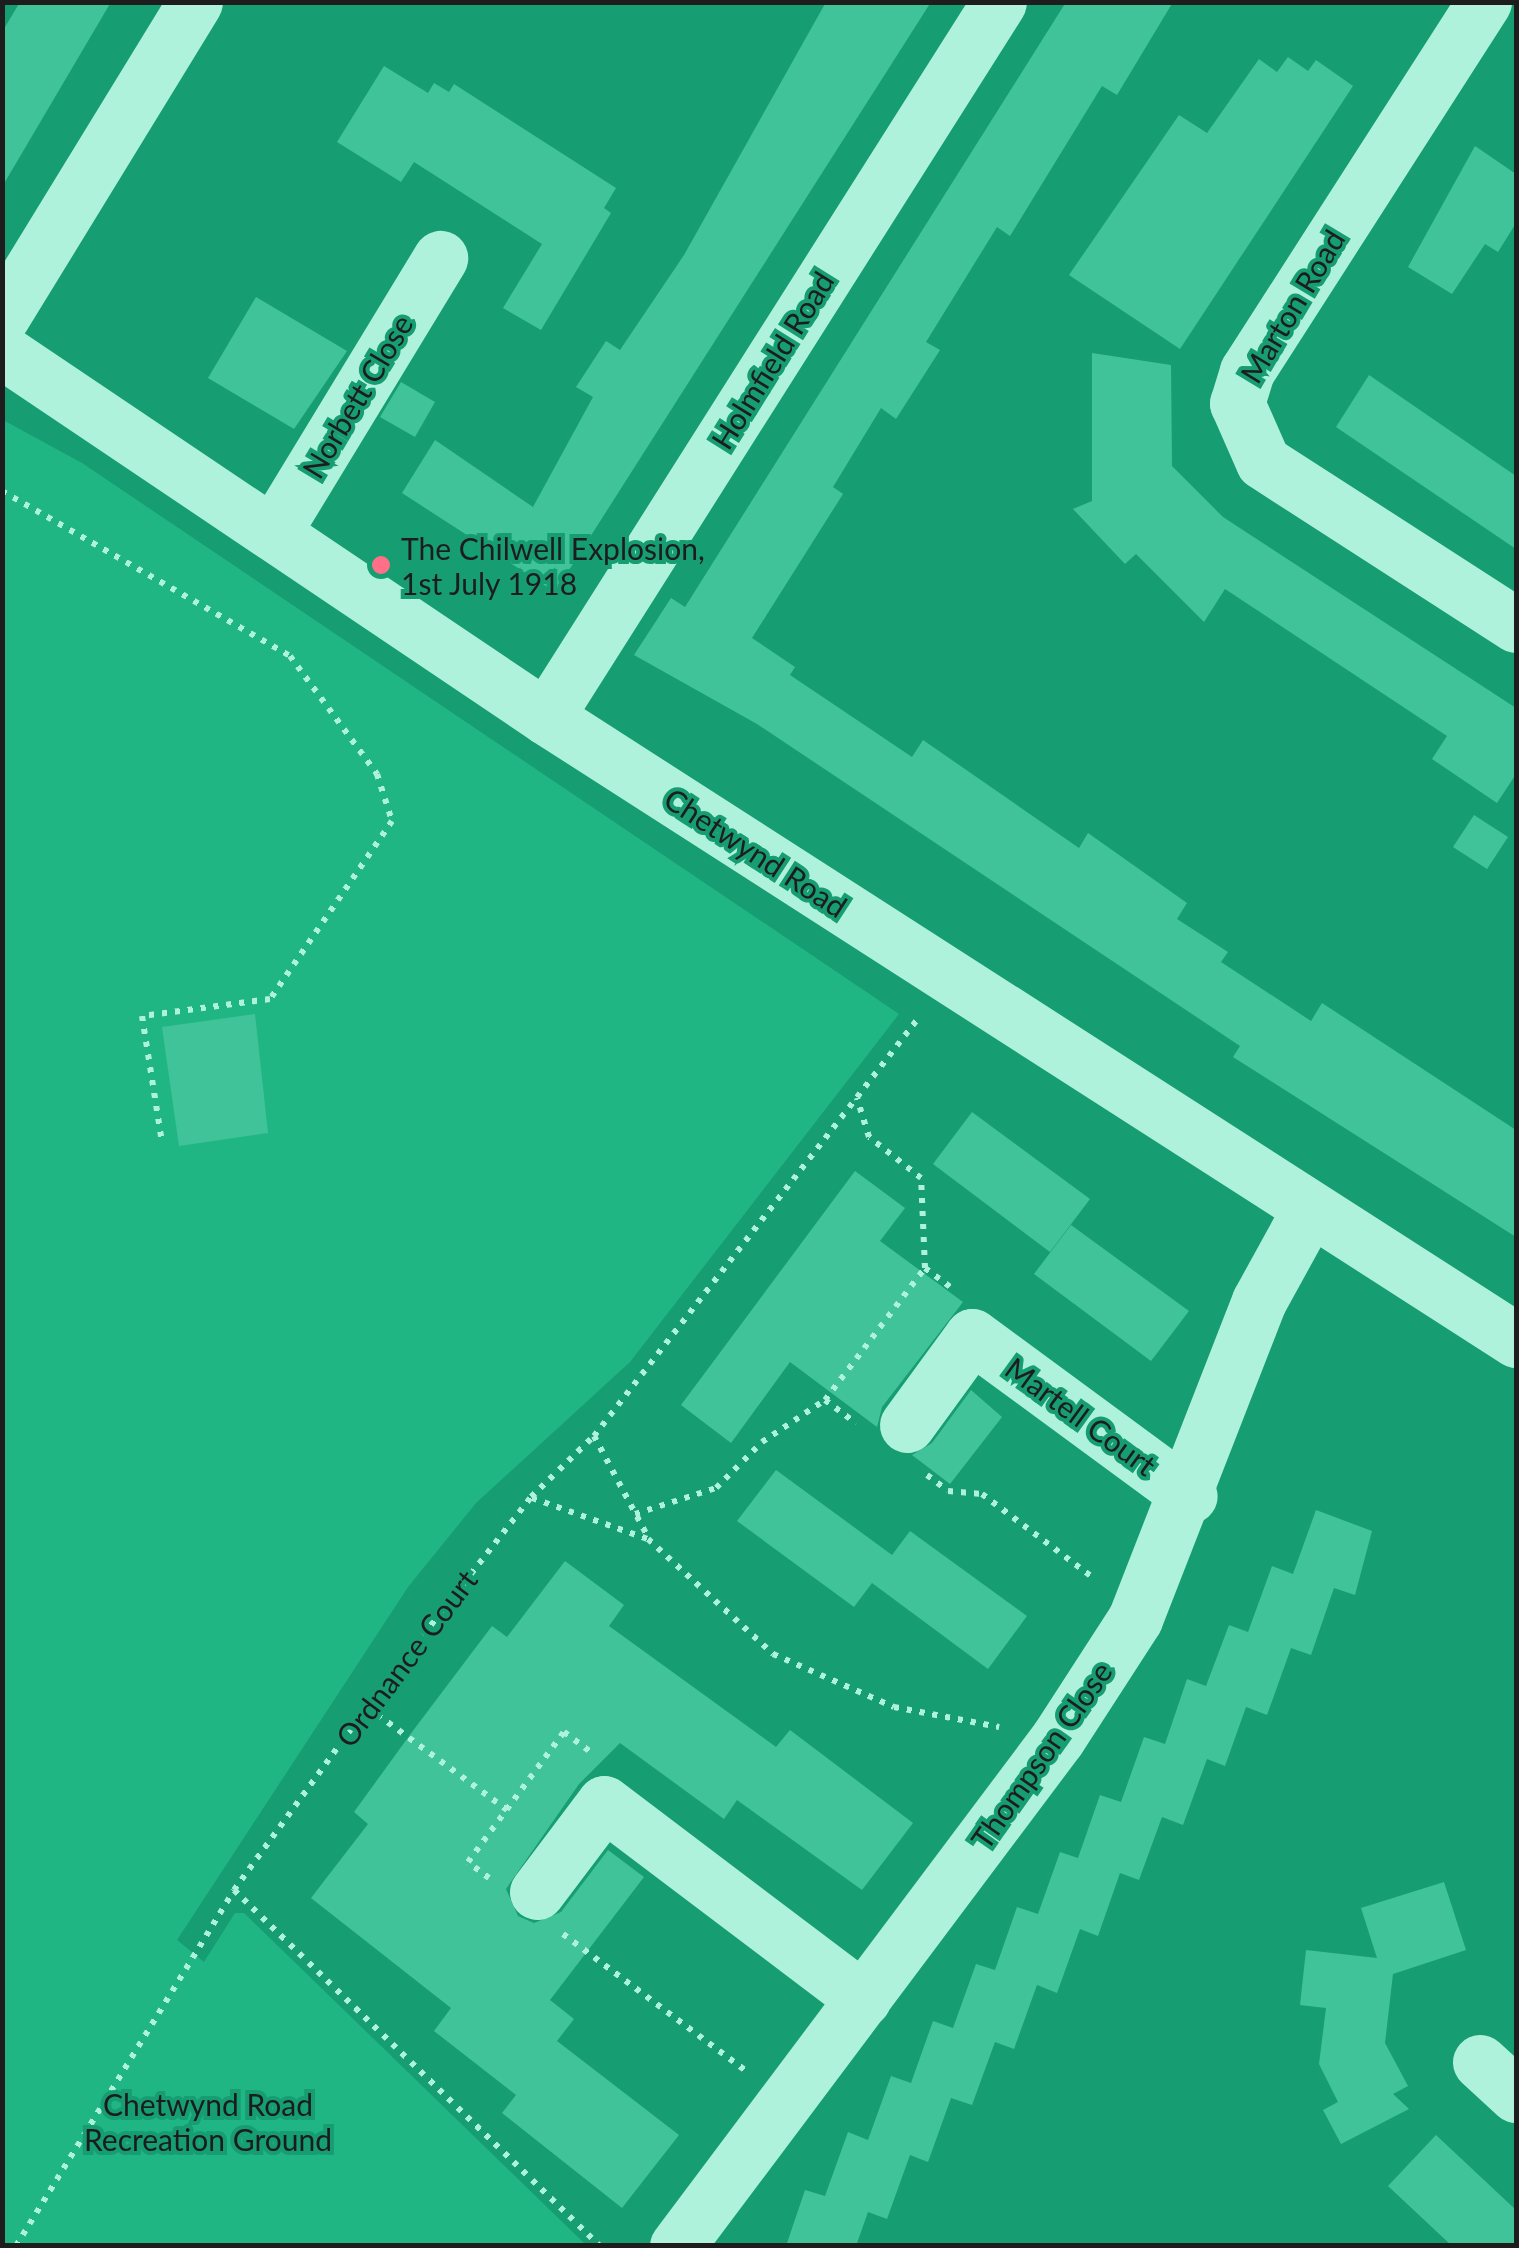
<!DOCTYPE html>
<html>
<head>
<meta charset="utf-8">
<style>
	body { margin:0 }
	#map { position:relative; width:1519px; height:2248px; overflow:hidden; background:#179d72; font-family:Lato,sans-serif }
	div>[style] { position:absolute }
	.green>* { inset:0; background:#20b684 }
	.building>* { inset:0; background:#40c398 }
	.path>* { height:6px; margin-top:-3px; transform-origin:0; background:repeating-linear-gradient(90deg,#aff2dc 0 5px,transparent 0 13px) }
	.minor>* { height:55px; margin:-27.5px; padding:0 27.5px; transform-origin:27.5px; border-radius:27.5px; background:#aff2dc }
	.dots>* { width:28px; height:28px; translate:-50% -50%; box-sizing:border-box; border:5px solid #179d72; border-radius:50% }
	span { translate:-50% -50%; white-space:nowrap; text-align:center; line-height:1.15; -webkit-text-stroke:8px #179d72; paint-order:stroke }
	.street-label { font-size:30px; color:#1d1d1d }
	.poi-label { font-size:30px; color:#1d1d1d }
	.left { translate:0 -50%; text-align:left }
	.park-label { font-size:30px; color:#1b1d1c }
	.frame { position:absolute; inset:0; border:5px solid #1d1d1d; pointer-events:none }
</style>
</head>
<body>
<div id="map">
	<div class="green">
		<i style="clip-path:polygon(3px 420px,82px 463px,899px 1014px,630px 1362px,476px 1503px,408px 1587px,177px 1940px,204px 1962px,235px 1913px,244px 1913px,586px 2245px,3px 2245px)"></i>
	</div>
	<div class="building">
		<i style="clip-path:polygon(20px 2px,111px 2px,2px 187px,2px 32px)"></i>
		<i style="clip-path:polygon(826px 2px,931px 2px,555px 592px,402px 493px,435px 440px,533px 507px,593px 397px,576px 387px,606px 341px,620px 350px,684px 255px)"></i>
		<i style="clip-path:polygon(1066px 2px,1173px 2px,1117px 95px,1102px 86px,1010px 236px,997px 227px,926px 342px,940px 350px,896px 419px,881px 408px,833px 487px,843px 494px,752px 638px,795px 667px,790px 675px,912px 757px,923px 740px,1079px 848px,1088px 833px,1187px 903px,1177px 919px,1228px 952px,1221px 962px,1311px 1021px,1322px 1003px,1516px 1130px,1516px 1237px,1233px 1057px,1240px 1046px,757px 724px,634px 655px,671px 598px,685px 607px)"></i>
		<i style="clip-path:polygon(1288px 57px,1308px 71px,1316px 60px,1353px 86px,1180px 349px,1069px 275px,1179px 115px,1207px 133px,1259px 59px,1277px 72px)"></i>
		<i style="clip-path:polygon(384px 66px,428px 93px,434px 83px,449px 92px,454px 84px,616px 188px,604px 208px,611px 213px,541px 330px,503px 308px,542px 244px,414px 162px,401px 182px,337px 142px)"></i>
		<i style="clip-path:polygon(1475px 146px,1516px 174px,1516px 223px,1498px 252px,1485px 244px,1452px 294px,1408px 267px)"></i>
		<i style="clip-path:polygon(256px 297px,347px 351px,294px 429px,208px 378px)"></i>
		<i style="clip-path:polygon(1092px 353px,1171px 365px,1172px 466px,1223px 517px,1516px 708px,1516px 774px,1497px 803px,1432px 759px,1447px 736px,1225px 589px,1204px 622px,1136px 554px,1125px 564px,1073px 509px,1092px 501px)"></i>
		<i style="clip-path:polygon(1369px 375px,1516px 476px,1516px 549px,1336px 427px)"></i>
		<i style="clip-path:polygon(401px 382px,435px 402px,415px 437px,380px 417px)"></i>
		<i style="clip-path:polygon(1474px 815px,1508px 837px,1487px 869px,1453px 847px)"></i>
		<i style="clip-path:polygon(255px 1014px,268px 1133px,179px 1146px,162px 1027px)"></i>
		<i style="clip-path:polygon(972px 1112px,1090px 1199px,1050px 1252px,933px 1164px)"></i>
		<i style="clip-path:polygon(855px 1171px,905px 1208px,880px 1241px,963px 1302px,882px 1407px,877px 1427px,790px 1362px,731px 1443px,681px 1405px)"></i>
		<i style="clip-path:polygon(1071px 1225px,1189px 1311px,1151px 1361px,1034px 1274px)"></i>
		<i style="clip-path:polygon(971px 1390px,1002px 1417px,950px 1484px,912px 1455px,932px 1443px)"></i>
		<i style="clip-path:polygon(776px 1470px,892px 1555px,910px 1531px,1027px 1616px,988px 1669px,872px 1583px,854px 1607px,737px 1521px)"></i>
		<i style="clip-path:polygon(1316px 1510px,1372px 1531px,1355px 1595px,1334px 1588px,1311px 1655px,1291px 1648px,1267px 1715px,1246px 1707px,1225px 1766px,1207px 1759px,1183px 1825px,1162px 1817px,1139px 1880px,1120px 1873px,1098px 1936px,1080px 1929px,1057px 1993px,1037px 1985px,1014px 2049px,995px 2042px,972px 2105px,951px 2098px,928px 2162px,910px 2155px,887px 2219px,868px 2212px,856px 2246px,786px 2246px,805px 2190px,825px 2196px,848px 2132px,868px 2140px,891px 2076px,911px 2083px,933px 2021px,953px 2028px,976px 1964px,995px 1970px,1017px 1907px,1038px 1914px,1060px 1852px,1078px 1858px,1100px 1795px,1121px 1802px,1144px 1737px,1165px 1744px,1187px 1679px,1206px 1686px,1229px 1625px,1248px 1632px,1272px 1566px,1293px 1574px)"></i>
		<i style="clip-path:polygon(565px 1561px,624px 1605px,609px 1626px,776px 1747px,790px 1730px,913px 1823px,862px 1890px,737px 1800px,724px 1819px,620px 1743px,579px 1784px,506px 1889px,518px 1916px,534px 1923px,561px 1912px,608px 1850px,644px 1877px,550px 2000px,574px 2019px,557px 2041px,679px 2135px,622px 2208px,502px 2113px,516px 2095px,434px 2031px,451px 2008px,311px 1898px,368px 1824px,354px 1812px,412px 1732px,492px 1626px,507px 1637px)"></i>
		<i style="clip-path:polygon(1444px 1882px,1466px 1950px,1393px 1974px,1385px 2043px,1408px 2086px,1393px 2094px,1409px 2109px,1341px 2144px,1323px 2110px,1338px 2102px,1319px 2064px,1326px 2008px,1300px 2005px,1306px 1950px,1377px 1958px,1361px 1908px)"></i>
		<i style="clip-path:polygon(1436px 2135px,1516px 2210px,1516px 2246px,1452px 2246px,1388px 2186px)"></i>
	</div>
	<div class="path">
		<i style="left:2px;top:491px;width:332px;rotate:29.8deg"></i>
		<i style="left:290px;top:656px;width:147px;rotate:53.6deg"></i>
		<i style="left:377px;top:774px;width:49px;rotate:72.3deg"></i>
		<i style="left:392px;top:821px;width:216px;rotate:124.4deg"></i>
		<i style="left:270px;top:999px;width:129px;rotate:172.4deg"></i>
		<i style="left:142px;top:1016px;width:128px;rotate:81deg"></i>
		<i style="left:925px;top:1268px;width:34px;rotate:37deg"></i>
		<i style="left:825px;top:1400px;width:39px;rotate:37deg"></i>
		<i style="left:594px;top:1436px;width:115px;rotate:61.9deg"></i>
		<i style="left:927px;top:1475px;width:26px;rotate:37deg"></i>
		<i style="left:948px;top:1491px;width:34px;rotate:5deg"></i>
		<i style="left:982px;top:1494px;width:141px;rotate:37deg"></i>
		<i style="left:532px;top:1498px;width:123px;rotate:19.5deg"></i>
		<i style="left:648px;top:1539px;width:170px;rotate:42.6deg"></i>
		<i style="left:773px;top:1654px;width:132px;rotate:23.7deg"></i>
		<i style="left:894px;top:1707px;width:107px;rotate:10.8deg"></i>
		<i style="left:635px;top:1514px;width:85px;rotate:-17.8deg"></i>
		<i style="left:716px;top:1488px;width:65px;rotate:-45deg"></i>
		<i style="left:762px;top:1442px;width:76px;rotate:-33.7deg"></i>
		<i style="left:825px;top:1400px;width:166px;rotate:-52.9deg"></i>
		<i style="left:925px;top:1268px;width:90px;rotate:-92.5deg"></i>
		<i style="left:921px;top:1178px;width:66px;rotate:-141.7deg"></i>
		<i style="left:869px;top:1137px;width:41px;rotate:-107.1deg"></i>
		<i style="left:367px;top:1707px;width:174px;rotate:36.3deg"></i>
		<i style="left:489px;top:1878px;width:26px;rotate:-143deg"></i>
		<i style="left:468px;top:1862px;width:162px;rotate:-53.6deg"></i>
		<i style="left:564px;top:1732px;width:34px;rotate:37deg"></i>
		<i style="left:234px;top:1890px;width:511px;rotate:44.21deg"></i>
		<i style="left:563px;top:1934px;width:227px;rotate:36.8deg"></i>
		<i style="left:16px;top:2246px;width:417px;rotate:-58.5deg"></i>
		<i style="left:234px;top:1890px;width:226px;rotate:-54deg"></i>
		<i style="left:367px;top:1707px;width:266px;rotate:-52deg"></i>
		<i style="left:531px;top:1497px;width:88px;rotate:-44.1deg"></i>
		<i style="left:594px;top:1436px;width:532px;rotate:-52.18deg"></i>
	</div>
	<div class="minor">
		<i style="left:1484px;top:2px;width:439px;rotate:122.7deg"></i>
		<i style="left:1247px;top:371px;width:34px;rotate:107deg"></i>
		<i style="left:1237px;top:403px;width:64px;rotate:66.2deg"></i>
		<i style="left:1263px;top:462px;width:301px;rotate:32.8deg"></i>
		<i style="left:2px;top:317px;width:369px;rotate:-58.5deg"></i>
		<i style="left:2px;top:351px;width:656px;rotate:33.93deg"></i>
		<i style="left:546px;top:717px;width:1153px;rotate:32.71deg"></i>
		<i style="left:273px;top:533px;width:322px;rotate:-58.7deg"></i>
		<i style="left:546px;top:717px;width:846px;rotate:-57.64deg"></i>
		<i style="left:907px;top:1425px;width:110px;rotate:-53.9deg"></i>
		<i style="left:972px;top:1336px;width:270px;rotate:36.3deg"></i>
		<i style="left:537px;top:1892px;width:111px;rotate:-53deg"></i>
		<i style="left:604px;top:1803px;width:325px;rotate:37.1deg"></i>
		<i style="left:1480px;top:2062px;width:49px;rotate:42.5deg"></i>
		<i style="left:677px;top:2246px;width:635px;rotate:-53.13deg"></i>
		<i style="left:1058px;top:1738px;width:142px;rotate:-57.1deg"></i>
		<i style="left:1135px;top:1619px;width:341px;rotate:-68.7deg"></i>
		<i style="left:1259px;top:1301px;width:104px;rotate:-61.2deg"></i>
	</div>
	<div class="dots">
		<i style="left:381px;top:565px;background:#ff7088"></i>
	</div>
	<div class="street-label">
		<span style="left:1292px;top:306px;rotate:-59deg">Marton Road</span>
		<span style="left:772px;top:360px;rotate:-58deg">Holmfield Road</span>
		<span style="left:357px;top:396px;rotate:-59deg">Norbett Close</span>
		<span style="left:756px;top:852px;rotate:33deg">Chetwynd Road</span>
		<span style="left:1081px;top:1416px;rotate:36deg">Martell Court</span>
		<span style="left:406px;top:1658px;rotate:-53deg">Ordnance Court</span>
		<span style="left:1041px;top:1755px;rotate:-55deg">Thompson Close</span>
	</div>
	<div class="poi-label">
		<span class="left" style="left:401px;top:565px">The Chilwell Explosion,<br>1st July 1918</span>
	</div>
	<div class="park-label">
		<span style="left:208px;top:2121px">Chetwynd Road<br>Recreation Ground</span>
	</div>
	<div class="frame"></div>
</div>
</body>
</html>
